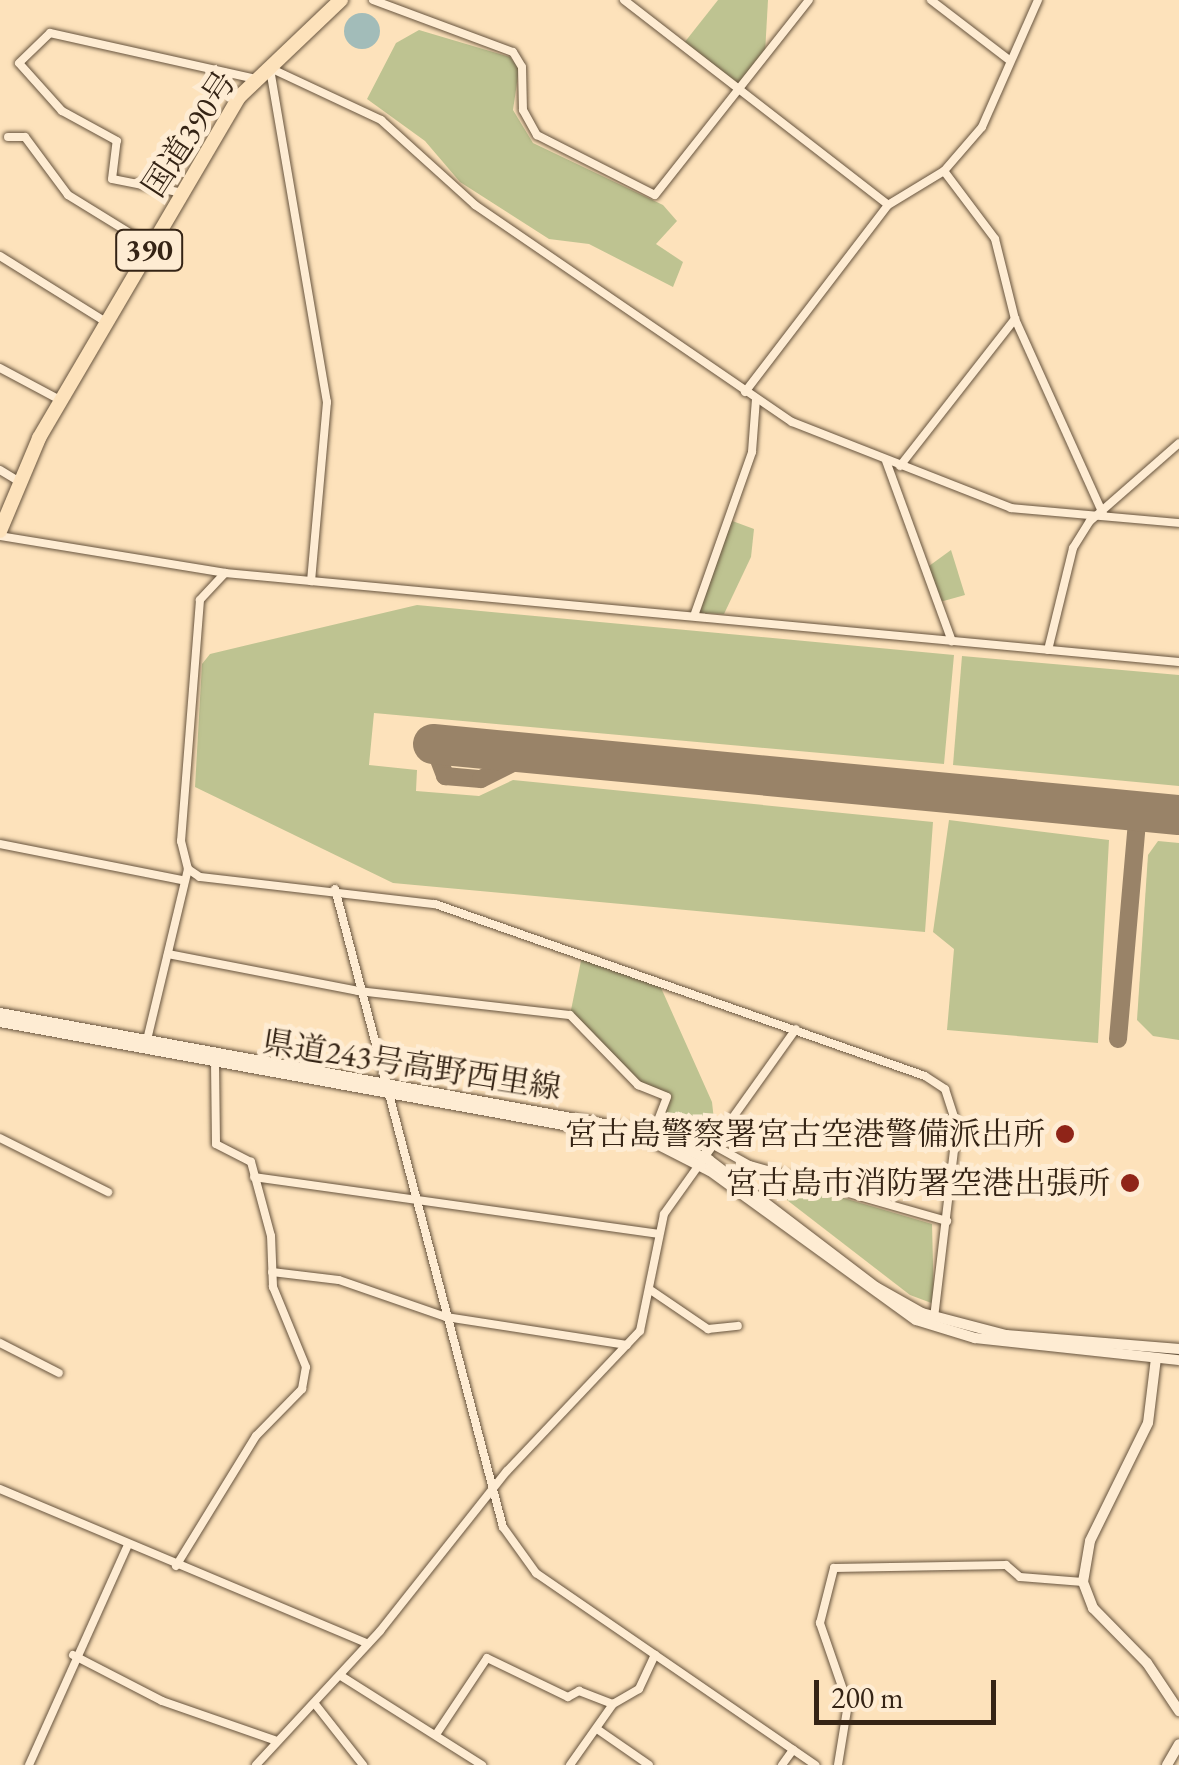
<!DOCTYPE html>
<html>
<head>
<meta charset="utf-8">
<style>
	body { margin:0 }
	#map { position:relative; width:1179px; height:1765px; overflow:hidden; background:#fde2bb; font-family:"EB Garamond","Noto Serif JP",serif }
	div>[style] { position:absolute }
	.green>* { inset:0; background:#bec391 }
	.water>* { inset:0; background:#a2bcb9 }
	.round { border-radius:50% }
	.taxiway>* { height:18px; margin:-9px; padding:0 9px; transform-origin:9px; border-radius:9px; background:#998368 }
	.runway>* { height:40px; margin:-20px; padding:0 20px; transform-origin:20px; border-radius:20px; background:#998368 }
	.roads { filter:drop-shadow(0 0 2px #67543e) drop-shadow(0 0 2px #67543e) }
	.street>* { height:8px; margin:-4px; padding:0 4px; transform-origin:4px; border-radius:4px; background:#feecd3 }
	.secondary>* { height:10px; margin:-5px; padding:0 5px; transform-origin:5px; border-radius:5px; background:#feecd3 }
	.highway>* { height:14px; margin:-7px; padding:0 7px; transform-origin:7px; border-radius:7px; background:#fde2bb }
	.dots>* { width:28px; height:28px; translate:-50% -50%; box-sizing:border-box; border:5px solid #feecd3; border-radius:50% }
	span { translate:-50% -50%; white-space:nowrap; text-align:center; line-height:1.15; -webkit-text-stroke:10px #feecd3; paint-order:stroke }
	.shield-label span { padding:2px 8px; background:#feecd3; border:2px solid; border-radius:8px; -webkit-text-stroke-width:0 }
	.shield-label { font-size:30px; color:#352415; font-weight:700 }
	.street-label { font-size:32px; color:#352415 }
	.poi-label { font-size:32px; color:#352415 }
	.right { translate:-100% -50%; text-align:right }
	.scale { position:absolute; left:814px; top:1680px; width:182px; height:45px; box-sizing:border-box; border:5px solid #352415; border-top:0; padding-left:12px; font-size:30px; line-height:35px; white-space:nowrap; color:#352415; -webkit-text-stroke:8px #feecd3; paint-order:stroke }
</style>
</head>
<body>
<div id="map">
	<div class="green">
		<i style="clip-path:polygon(718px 0,768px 0,765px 53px,740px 87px,684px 43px)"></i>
		<i style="clip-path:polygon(419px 30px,510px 57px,519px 69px,513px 110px,533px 143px,663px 205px,677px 221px,656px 244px,683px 262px,673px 287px,589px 244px,549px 239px,460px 182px,425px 141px,367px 99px,396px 43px)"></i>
		<i style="clip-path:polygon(727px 519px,754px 529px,751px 557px,724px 614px,700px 613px)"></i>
		<i style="clip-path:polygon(951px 550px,965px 595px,940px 602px,929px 566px)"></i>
		<i style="clip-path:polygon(417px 605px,954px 655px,944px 764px,374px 713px,369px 765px,417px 770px,416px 791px,479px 796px,513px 780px,933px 822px,925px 932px,393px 883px,195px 787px,202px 664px,210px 654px)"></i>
		<i style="clip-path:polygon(962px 656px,1179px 675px,1179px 786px,953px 765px)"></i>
		<i style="clip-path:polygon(949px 820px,1109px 840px,1098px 1043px,947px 1030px,954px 949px,933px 932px)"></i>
		<i style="clip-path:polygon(1158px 841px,1179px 843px,1179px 1040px,1153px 1036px,1137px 1020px,1148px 855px)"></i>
		<i style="clip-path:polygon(582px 956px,658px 981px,712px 1102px,717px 1147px,709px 1160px,653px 1133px,666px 1108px,662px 1095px,638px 1085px,570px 1015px)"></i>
		<i style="clip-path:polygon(748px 1170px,932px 1224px,934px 1304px,910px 1295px)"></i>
	</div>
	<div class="water">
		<i class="round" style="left:344px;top:13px;width:36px;height:36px"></i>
	</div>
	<div class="taxiway">
		<i style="left:449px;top:746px;width:14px;rotate:155deg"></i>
		<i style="left:436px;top:752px;width:26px;rotate:69deg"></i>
		<i style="left:445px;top:776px;width:36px;rotate:5deg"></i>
		<i style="left:481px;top:779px;width:58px;rotate:-26.6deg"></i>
		<i style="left:1118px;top:1039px;width:228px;rotate:-85deg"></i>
	</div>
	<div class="runway">
		<i style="left:433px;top:744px;width:749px;rotate:5.44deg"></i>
	</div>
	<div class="roads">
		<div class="street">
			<i style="left:373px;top:0;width:149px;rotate:20.4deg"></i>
			<i style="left:513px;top:52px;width:17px;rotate:59deg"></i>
			<i style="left:522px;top:67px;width:43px;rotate:88.7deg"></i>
			<i style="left:523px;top:110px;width:29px;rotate:61deg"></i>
			<i style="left:537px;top:135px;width:132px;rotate:27deg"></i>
			<i style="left:655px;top:195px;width:248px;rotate:-51.7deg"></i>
			<i style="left:624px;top:0;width:334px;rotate:37.8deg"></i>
			<i style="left:931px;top:0;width:97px;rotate:37.5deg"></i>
			<i style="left:270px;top:68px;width:123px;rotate:25.1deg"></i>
			<i style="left:381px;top:120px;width:127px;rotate:42.1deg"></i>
			<i style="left:475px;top:205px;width:384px;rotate:34.4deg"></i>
			<i style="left:792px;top:422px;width:235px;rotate:21.4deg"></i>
			<i style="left:1011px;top:508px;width:169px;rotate:5.1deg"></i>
			<i style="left:270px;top:69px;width:338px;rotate:80.3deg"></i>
			<i style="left:327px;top:402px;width:180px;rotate:95.1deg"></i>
			<i style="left:8px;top:137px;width:17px"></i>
			<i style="left:25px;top:137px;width:72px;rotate:53.4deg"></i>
			<i style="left:68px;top:195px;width:97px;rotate:31.6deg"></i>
			<i style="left:944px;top:171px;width:85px;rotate:53.1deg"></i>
			<i style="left:995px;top:239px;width:82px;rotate:76deg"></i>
			<i style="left:1015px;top:319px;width:214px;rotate:65.7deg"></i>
			<i style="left:183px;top:193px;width:72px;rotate:-168.8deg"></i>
			<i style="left:112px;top:179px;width:38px;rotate:-83deg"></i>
			<i style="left:117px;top:141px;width:63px;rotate:-151.4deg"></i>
			<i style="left:62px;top:111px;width:64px;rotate:-131.9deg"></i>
			<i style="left:19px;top:63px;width:43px;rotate:-44.1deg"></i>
			<i style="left:50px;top:33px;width:211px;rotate:12.6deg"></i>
			<i style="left:0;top:256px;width:125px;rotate:31.9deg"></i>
			<i style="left:0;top:368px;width:68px;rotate:28.1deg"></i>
			<i style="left:745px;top:392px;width:235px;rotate:-52.6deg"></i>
			<i style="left:888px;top:205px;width:66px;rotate:-31.3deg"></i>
			<i style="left:944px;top:171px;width:58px;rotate:-49.2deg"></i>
			<i style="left:982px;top:127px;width:139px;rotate:-66.2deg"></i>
			<i style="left:886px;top:461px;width:192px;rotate:69.9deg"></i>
			<i style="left:900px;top:466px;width:187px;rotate:-52deg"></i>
			<i style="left:0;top:470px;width:21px;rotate:31deg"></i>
			<i style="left:0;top:536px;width:228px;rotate:9.3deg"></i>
			<i style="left:225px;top:573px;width:958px;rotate:5.33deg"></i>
			<i style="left:225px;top:573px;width:37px;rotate:133deg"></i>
			<i style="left:200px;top:600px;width:242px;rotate:94.5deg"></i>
			<i style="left:181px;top:841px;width:29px;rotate:76deg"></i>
			<i style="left:188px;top:869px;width:14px;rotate:34deg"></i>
			<i style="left:200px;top:877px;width:237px;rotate:6.6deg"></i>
			<i style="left:435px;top:904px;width:519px;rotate:19.34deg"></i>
			<i style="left:925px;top:1076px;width:24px;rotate:33deg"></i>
			<i style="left:945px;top:1089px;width:38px;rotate:72deg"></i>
			<i style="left:957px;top:1125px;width:194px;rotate:96.8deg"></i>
			<i style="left:694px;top:616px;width:174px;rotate:-70.5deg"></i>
			<i style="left:752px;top:452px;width:53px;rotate:-85.7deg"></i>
			<i style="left:1048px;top:650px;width:105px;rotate:-76.2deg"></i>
			<i style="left:1073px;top:548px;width:32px;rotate:-58deg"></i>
			<i style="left:1090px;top:521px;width:118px;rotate:-41.2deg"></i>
			<i style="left:0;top:844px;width:185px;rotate:11.2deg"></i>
			<i style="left:335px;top:889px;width:660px;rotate:75.25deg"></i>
			<i style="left:503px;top:1527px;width:57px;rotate:54.3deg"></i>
			<i style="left:536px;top:1573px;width:339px;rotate:34.5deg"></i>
			<i style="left:168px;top:954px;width:194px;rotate:11deg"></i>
			<i style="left:358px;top:991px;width:213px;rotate:6.5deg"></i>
			<i style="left:570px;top:1015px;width:98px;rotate:45.8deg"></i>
			<i style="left:638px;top:1085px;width:31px;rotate:22deg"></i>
			<i style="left:667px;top:1097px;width:39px;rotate:111deg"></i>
			<i style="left:146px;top:1044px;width:180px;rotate:-76.5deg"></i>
			<i style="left:0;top:1138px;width:121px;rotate:26.6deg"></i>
			<i style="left:717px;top:1147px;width:38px;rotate:29deg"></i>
			<i style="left:750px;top:1165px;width:205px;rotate:15.9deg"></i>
			<i style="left:254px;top:1177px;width:409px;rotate:8deg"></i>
			<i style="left:272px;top:1272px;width:67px;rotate:6.8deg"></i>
			<i style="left:339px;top:1280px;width:113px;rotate:19.1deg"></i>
			<i style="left:446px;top:1317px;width:183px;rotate:8.8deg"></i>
			<i style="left:652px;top:1291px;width:68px;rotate:34.2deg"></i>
			<i style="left:708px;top:1329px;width:30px;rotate:-6deg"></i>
			<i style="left:0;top:1343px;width:66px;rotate:27deg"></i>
			<i style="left:0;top:1489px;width:399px;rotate:22.8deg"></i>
			<i style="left:176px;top:1566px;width:153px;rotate:-58.4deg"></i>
			<i style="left:256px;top:1436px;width:66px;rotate:-45.6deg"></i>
			<i style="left:302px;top:1389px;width:22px;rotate:-80deg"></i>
			<i style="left:306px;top:1367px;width:87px;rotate:-112.4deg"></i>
			<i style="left:273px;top:1287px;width:51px;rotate:-92.2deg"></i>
			<i style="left:271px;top:1236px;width:77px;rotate:-105.1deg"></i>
			<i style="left:251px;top:1162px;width:39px;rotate:-153deg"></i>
			<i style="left:216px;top:1144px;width:77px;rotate:-90.7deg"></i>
			<i style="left:73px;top:1655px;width:100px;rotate:27.3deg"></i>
			<i style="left:162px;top:1701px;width:119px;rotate:19.2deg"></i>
			<i style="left:341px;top:1676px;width:167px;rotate:32.3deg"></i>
			<i style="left:315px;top:1704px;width:78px;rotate:51.8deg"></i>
			<i style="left:597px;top:1729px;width:63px;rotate:34.7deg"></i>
			<i style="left:437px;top:1733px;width:90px;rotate:-56.3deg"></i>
			<i style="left:487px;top:1658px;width:90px;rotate:25.7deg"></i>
			<i style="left:568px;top:1697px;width:13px;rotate:-29deg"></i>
			<i style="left:579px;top:1691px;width:36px;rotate:21deg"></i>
			<i style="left:29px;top:1765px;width:239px;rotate:-65.8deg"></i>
			<i style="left:256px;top:1765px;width:183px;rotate:-47.2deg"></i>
			<i style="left:380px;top:1631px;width:204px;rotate:-51.6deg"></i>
			<i style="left:507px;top:1471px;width:193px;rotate:-46.5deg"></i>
			<i style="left:640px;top:1331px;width:119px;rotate:-78.4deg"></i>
			<i style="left:664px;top:1214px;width:227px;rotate:-54.5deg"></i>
			<i style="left:570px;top:1765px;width:75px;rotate:-54.8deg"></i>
			<i style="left:613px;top:1704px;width:30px;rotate:-30deg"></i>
			<i style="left:639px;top:1689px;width:38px;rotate:-65deg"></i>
			<i style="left:782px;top:1765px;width:19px;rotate:-54deg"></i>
			<i style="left:838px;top:1765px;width:62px;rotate:-80.7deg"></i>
			<i style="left:848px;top:1704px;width:86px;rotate:-109.1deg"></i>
			<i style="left:820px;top:1623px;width:57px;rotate:-75.7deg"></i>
			<i style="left:834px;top:1568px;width:172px;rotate:-1deg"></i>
			<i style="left:1006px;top:1565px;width:18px;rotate:41deg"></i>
			<i style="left:1020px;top:1577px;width:63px;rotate:4.5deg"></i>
		</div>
		<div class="secondary">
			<i style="left:0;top:1013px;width:664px;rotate:10.41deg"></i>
			<i style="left:653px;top:1133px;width:62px;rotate:25.7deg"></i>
			<i style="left:709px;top:1160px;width:210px;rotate:37.3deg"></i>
			<i style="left:876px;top:1287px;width:53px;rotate:29.5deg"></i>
			<i style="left:922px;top:1313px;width:87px;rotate:14.7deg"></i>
			<i style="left:1006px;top:1335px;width:174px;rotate:4.6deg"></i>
			<i style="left:0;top:1022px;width:662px;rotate:10.36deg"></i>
			<i style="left:651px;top:1141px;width:66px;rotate:27deg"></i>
			<i style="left:710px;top:1171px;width:254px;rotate:35.9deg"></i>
			<i style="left:916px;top:1320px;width:62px;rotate:17deg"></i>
			<i style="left:975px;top:1338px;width:205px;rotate:6.2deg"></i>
			<i style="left:1156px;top:1358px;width:65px;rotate:97deg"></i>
			<i style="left:1148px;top:1423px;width:131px;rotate:116.2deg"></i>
			<i style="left:1090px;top:1541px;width:42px;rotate:99.7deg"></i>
			<i style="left:1083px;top:1582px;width:28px;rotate:69deg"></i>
			<i style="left:1093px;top:1608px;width:77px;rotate:45.5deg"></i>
			<i style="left:1147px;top:1663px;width:58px;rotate:56.3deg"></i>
			<i style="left:1167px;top:1765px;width:24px;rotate:-60deg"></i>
		</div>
		<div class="highway">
			<i style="left:0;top:531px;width:101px;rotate:-67.2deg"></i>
			<i style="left:39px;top:438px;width:395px;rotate:-59.6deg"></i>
			<i style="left:239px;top:97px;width:141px;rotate:-43.6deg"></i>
		</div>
	</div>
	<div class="dots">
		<i style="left:1065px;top:1134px;background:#8f2418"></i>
		<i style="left:1130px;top:1183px;background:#8f2418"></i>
	</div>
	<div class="shield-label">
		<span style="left:149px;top:250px">390</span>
	</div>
	<div class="street-label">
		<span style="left:189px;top:134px;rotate:-57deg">国道390号</span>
		<span style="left:412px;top:1065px;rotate:9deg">県道243号高野西里線</span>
	</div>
	<div class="poi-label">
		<span class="right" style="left:1045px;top:1134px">宮古島警察署宮古空港警備派出所</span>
		<span class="right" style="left:1110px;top:1183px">宮古島市消防署空港出張所</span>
	</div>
	<div class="scale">200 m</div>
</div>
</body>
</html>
